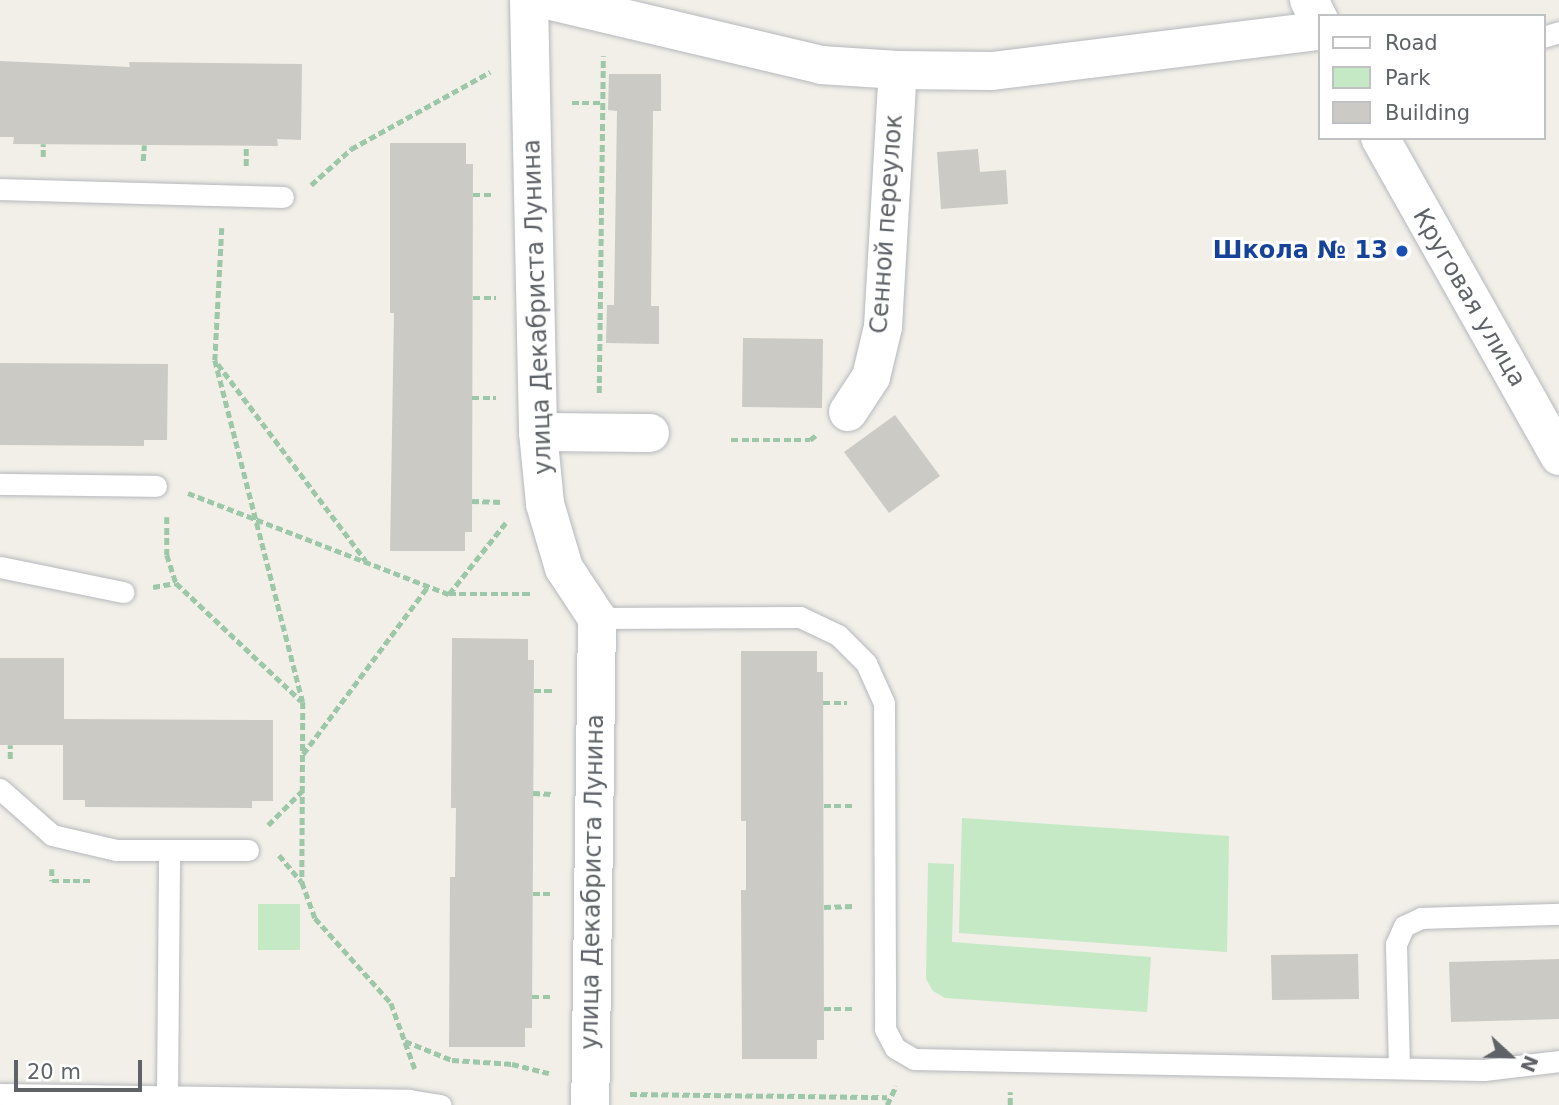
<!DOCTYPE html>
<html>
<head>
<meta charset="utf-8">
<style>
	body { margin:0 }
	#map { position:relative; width:1559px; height:1105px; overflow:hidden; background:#f1efe8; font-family:"DejaVu Sans",sans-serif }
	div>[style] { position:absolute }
	.green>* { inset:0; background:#c5e8c5 }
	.building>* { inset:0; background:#cccac5 }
	.path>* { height:4.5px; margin-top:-2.25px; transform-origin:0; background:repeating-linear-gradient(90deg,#9cc7a9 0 7px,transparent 0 10.5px) }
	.roads { filter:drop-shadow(0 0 2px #b5b8bc) drop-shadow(0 0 2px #b5b8bc) }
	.lane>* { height:21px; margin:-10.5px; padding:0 10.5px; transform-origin:10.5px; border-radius:10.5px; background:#fff }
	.street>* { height:38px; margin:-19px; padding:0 19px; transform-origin:19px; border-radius:19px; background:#fff }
	.secondary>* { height:38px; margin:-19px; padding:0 19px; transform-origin:19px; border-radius:19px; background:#fff }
	.dots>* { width:19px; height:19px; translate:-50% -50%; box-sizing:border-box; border:4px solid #fff; border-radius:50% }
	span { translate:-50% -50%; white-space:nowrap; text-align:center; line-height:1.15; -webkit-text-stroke:6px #fff; paint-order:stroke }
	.street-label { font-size:24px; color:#5f6368 }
	.transit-label { font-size:24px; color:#164399; font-weight:700 }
	.right { translate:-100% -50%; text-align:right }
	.legend { position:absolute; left:1318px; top:14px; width:228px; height:126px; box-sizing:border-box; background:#fff; border:2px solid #bfc1c3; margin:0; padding:9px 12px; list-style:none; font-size:21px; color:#5f6368 }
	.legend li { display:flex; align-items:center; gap:14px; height:35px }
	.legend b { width:35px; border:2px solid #bfc1c3 }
	.north { position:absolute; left:1475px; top:1021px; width:70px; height:70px; -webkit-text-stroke:5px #fff; paint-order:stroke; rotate:112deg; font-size:19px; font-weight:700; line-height:28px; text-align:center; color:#5f6368 }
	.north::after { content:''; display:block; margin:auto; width:24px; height:32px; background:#5f6368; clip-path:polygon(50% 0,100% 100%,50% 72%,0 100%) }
	.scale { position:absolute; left:14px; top:1060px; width:128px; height:32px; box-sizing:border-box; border:4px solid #5f6368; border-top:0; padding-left:9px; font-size:21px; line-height:24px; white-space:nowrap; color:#5f6368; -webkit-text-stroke:5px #fff; paint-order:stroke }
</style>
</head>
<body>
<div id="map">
	<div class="green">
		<i style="clip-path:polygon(962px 818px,1229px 836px,1227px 952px,959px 933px)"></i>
		<i style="clip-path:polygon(928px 863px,954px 864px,952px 942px,1151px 957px,1147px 1012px,945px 998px,933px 991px,926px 979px)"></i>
		<i style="clip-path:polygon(258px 904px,300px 904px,300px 950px,258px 950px)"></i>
	</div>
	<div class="building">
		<i style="clip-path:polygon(0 61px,130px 67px,129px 62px,302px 64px,301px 140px,277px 139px,278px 146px,13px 144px,14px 137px,0 137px)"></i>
		<i style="clip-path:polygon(609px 74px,661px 74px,661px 111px,653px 111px,651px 306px,659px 306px,659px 344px,606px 343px,607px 305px,614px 305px,617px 111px,608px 110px)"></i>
		<i style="clip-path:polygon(390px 143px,466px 143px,466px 164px,473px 164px,472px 532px,465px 532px,465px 551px,390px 551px,394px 313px,390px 313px)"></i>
		<i style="clip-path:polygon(978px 149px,980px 172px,1006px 170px,1008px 204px,941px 209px,937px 152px)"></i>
		<i style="clip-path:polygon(743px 338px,823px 339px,822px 408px,742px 407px)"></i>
		<i style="clip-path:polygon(0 363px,168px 364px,167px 440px,144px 440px,144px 446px,0 445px)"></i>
		<i style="clip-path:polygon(895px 415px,940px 476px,889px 513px,844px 452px)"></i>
		<i style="clip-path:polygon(452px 638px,528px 639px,528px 660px,534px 660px,532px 1028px,525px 1028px,525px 1047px,449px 1047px,450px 877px,455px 877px,456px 808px,451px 808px)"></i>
		<i style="clip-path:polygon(741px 651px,817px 651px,817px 672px,823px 672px,824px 1040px,817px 1040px,817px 1059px,742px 1059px,741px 890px,746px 890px,746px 821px,741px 821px)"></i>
		<i style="clip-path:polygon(0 658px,64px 658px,64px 719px,273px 720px,273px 801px,252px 801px,252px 808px,85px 807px,85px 800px,63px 800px,63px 745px,0 745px)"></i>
		<i style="clip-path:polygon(1358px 954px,1359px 999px,1272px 1000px,1271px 955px)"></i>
		<i style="clip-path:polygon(1559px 959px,1559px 1019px,1451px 1022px,1449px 962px)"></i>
	</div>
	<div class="path">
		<i style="left:572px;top:103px;width:30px"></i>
		<i style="left:43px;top:157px;width:13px;rotate:-90deg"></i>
		<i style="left:143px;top:161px;width:16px;rotate:-86deg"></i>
		<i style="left:246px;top:166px;width:20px;rotate:-90deg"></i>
		<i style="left:311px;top:185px;width:54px;rotate:-42deg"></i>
		<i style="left:351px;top:149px;width:159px;rotate:-29deg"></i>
		<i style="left:473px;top:195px;width:20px"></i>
		<i style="left:222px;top:228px;width:132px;rotate:93deg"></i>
		<i style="left:215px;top:360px;width:353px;rotate:75.6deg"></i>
		<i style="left:303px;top:702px;width:180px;rotate:90.3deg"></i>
		<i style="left:473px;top:298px;width:23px"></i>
		<i style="left:218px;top:364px;width:246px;rotate:53.1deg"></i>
		<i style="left:599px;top:393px;width:337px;rotate:-89.3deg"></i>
		<i style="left:472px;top:398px;width:24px"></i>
		<i style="left:731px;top:440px;width:79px"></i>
		<i style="left:810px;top:440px;width:8px;rotate:-40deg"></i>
		<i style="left:188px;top:493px;width:280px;rotate:21.2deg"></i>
		<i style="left:449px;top:594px;width:82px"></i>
		<i style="left:472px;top:501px;width:31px;rotate:2deg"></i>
		<i style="left:167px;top:517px;width:38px;rotate:90deg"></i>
		<i style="left:167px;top:555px;width:29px;rotate:72deg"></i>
		<i style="left:176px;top:583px;width:172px;rotate:43.3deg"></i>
		<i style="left:153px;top:587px;width:23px;rotate:-10deg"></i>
		<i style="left:449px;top:594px;width:93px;rotate:-51.5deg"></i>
		<i style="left:534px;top:691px;width:20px"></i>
		<i style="left:823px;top:703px;width:24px"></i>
		<i style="left:303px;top:754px;width:209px;rotate:-53.3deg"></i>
		<i style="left:10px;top:759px;width:14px;rotate:-90deg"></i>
		<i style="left:533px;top:793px;width:20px;rotate:3deg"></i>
		<i style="left:824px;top:806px;width:30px"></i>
		<i style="left:268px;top:825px;width:49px;rotate:-45deg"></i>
		<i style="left:279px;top:855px;width:35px;rotate:50deg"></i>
		<i style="left:302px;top:882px;width:38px;rotate:70deg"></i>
		<i style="left:315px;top:918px;width:114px;rotate:48.2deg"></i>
		<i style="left:391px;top:1003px;width:70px;rotate:70deg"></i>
		<i style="left:52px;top:869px;width:12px;rotate:90deg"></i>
		<i style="left:52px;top:881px;width:42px"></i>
		<i style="left:533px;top:894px;width:20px"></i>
		<i style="left:824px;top:907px;width:30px;rotate:-2deg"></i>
		<i style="left:532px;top:997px;width:20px"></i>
		<i style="left:824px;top:1009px;width:30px"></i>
		<i style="left:405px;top:1041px;width:51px;rotate:22deg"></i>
		<i style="left:452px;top:1060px;width:60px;rotate:3.8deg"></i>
		<i style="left:512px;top:1064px;width:38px;rotate:14deg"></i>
		<i style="left:630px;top:1094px;width:257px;rotate:0.7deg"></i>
		<i style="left:887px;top:1105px;width:21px;rotate:-65deg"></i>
		<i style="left:1010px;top:1105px;width:13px;rotate:-90deg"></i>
	</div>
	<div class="roads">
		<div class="lane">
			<i style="left:1543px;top:37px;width:17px;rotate:-17deg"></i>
			<i style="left:0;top:189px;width:283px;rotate:1.6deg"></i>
			<i style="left:0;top:484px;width:156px;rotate:0.7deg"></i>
			<i style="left:0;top:567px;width:126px;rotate:11.5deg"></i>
			<i style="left:597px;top:618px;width:203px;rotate:-0.3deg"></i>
			<i style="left:800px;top:617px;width:42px;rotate:25.3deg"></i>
			<i style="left:838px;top:635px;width:40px;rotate:45deg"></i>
			<i style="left:866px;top:663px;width:44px;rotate:65.8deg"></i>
			<i style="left:884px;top:703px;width:326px;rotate:89.8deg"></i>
			<i style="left:885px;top:1029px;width:21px;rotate:62deg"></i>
			<i style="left:895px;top:1048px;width:22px;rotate:30deg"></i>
			<i style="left:914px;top:1059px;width:570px;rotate:1.11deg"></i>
			<i style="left:1484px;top:1070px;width:76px;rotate:-6.8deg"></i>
			<i style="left:0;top:789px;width:69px;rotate:41.5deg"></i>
			<i style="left:52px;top:835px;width:66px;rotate:13.2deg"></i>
			<i style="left:116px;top:850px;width:132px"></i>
			<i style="left:1399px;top:1068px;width:124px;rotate:-91.4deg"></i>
			<i style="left:1396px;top:944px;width:20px;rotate:-66deg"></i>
			<i style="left:1404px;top:926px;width:19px;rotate:-25deg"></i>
			<i style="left:1421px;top:918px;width:138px;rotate:-1.7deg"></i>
			<i style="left:0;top:1094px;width:409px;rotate:0.8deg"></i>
			<i style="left:409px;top:1100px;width:32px;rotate:9deg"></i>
			<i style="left:167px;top:1096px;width:246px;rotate:-89.5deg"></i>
		</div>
		<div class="street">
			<i style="left:529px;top:0;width:432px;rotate:88.8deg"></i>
			<i style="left:538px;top:432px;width:72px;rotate:84.4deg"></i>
			<i style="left:545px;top:504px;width:67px;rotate:73.5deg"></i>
			<i style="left:564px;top:568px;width:60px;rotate:56.6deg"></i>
			<i style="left:597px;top:618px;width:487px;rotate:90.8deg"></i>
			<i style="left:547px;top:0;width:282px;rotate:13.3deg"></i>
			<i style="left:821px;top:65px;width:77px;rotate:3.7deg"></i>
			<i style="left:898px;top:70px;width:94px;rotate:0.6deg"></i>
			<i style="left:992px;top:71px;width:329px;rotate:-7deg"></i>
			<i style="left:848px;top:412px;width:42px;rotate:-56.7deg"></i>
			<i style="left:871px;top:377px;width:51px;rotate:-76.5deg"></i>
			<i style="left:883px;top:327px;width:257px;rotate:-86.7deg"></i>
			<i style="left:538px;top:432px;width:112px;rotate:0.5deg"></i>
		</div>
		<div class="secondary">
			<i style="left:1309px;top:0;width:22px;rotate:63deg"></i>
			<i style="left:1380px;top:138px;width:365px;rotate:60.6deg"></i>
		</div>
	</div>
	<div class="dots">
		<i style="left:1402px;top:251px;background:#1a4fb4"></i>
	</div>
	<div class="street-label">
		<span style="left:887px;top:224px;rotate:-86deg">Сенной переулок</span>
		<span style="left:1469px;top:298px;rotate:60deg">Круговая улица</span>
		<span style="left:538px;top:307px;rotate:-92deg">улица Декабриста Лунина</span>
		<span style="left:593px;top:882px;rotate:-89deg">улица Декабриста Лунина</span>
	</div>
	<div class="transit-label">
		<span class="right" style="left:1388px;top:251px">Школа № 13</span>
	</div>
	<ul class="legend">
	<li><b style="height:9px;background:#fff"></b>Road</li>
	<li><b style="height:19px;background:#c5e8c5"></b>Park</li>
	<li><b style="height:19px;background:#cccac5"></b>Building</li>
	</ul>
	<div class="north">N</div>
	<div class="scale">20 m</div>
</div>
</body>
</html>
